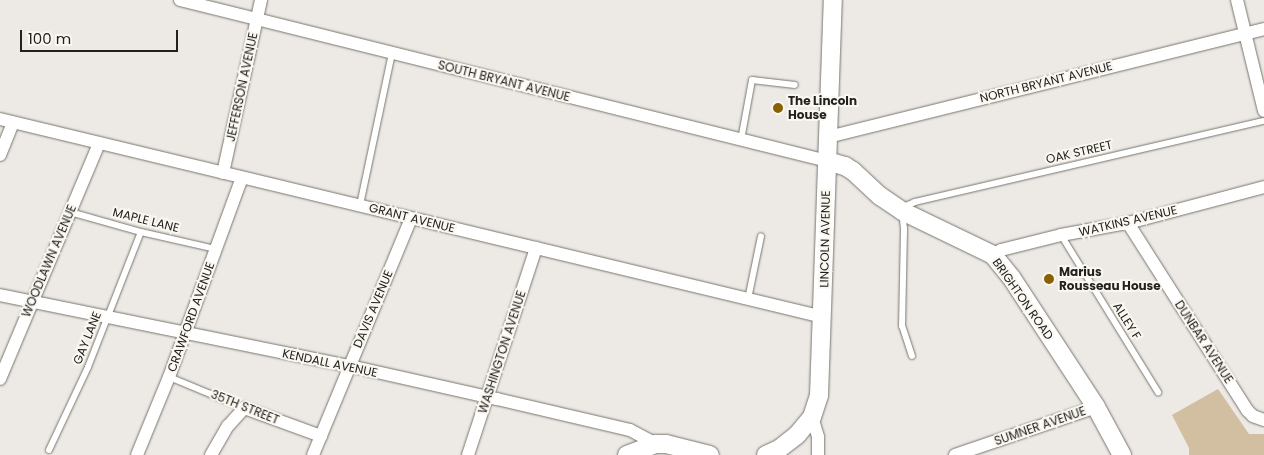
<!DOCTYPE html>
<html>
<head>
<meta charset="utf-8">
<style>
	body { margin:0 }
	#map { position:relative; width:1264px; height:455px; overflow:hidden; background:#ede9e4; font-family:Poppins,sans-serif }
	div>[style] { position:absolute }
	.green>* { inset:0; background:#d2bea0 }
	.roads { filter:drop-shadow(0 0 1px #787570) drop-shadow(0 0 1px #787570) }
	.lane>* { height:6px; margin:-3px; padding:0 3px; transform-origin:3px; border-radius:3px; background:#fff }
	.street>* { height:12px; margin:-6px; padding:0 6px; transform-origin:6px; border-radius:6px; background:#fff }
	.secondary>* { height:18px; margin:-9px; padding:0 9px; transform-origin:9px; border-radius:9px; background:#fff }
	.dots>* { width:14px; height:14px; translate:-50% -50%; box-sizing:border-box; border:2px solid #faf7f1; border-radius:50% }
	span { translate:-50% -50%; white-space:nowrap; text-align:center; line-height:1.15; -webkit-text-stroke:4px #faf7f1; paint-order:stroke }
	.street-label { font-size:12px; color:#22211f }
	.poi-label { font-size:12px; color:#22211f; font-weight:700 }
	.left { translate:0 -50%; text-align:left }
	.scale { position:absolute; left:20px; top:30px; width:158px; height:22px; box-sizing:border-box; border:2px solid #22211f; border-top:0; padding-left:6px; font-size:15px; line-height:18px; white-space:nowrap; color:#22211f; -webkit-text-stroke:4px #faf7f1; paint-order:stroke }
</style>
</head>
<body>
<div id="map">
	<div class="green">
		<i style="clip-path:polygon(1218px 389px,1249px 434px,1264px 434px,1264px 455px,1189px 455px,1189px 448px,1172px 415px)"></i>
	</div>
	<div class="roads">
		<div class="lane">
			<i style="left:741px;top:140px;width:61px;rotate:-79.6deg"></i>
			<i style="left:752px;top:80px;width:43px;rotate:6.6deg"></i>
			<i style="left:360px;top:205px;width:155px;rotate:-78.1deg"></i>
			<i style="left:70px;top:212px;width:74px;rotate:15.7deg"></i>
			<i style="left:141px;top:232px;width:77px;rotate:12.8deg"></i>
			<i style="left:1061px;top:235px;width:185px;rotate:58.3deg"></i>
			<i style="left:748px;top:299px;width:64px;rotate:-78.3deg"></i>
			<i style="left:912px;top:356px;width:32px;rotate:-108deg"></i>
			<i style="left:902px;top:326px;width:97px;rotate:-88.8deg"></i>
			<i style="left:904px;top:229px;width:18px;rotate:-96deg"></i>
			<i style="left:902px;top:211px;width:8px;rotate:-45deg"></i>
			<i style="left:908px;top:205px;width:8px;rotate:-23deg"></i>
			<i style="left:915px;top:202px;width:358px;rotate:-13.1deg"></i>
			<i style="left:169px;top:377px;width:81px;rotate:22.5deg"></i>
			<i style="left:49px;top:450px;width:92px;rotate:-64.8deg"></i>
			<i style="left:88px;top:367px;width:145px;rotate:-68.6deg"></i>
		</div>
		<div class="street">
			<i style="left:180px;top:0;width:667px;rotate:13.97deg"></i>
			<i style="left:1237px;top:0;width:114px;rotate:76.3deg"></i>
			<i style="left:0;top:119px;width:846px;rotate:13.53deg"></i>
			<i style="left:828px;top:137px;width:449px;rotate:-13.9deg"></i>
			<i style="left:0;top:155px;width:35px;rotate:-68deg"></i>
			<i style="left:223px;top:173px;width:177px;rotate:-77.6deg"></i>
			<i style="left:1128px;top:223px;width:222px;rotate:57.5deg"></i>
			<i style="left:1247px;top:410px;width:8px;rotate:45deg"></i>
			<i style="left:1253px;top:416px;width:12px;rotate:20deg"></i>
			<i style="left:993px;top:255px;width:9px;rotate:-32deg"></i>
			<i style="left:1001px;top:250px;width:62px;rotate:-14deg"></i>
			<i style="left:1061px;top:235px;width:68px;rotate:-10.2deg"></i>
			<i style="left:1128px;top:223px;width:141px;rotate:-14.8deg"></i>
			<i style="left:0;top:295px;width:357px;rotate:11.5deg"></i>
			<i style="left:350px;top:366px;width:151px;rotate:12.7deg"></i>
			<i style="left:497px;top:399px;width:137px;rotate:13.1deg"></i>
			<i style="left:630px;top:430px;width:30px;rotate:28deg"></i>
			<i style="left:0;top:379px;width:256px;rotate:-67.2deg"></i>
			<i style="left:812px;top:417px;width:21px;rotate:73deg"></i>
			<i style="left:818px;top:437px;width:18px;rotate:90deg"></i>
			<i style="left:137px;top:455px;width:84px;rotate:-67.7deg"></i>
			<i style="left:169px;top:377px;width:212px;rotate:-69.9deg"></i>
			<i style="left:211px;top:455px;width:34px;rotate:-60deg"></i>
			<i style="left:228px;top:426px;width:24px;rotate:-48deg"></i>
			<i style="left:244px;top:408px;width:82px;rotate:20deg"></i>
			<i style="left:313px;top:455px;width:256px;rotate:-67.5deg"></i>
			<i style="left:468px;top:455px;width:218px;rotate:-71.8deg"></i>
			<i style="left:955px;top:455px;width:149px;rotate:-18.8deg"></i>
		</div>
		<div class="secondary">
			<i style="left:827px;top:161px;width:19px;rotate:16deg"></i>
			<i style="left:845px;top:166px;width:9px;rotate:32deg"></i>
			<i style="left:853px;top:171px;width:37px;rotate:43deg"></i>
			<i style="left:880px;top:196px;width:27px;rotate:34deg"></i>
			<i style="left:902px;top:211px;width:101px;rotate:25.8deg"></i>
			<i style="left:993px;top:255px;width:28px;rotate:51deg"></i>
			<i style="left:1011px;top:277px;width:155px;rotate:56.8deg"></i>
			<i style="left:1096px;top:407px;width:55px;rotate:61.6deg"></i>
			<i style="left:627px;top:455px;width:31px;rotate:-21deg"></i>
			<i style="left:656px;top:444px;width:10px"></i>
			<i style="left:666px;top:444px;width:45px;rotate:14deg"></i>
			<i style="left:766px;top:455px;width:14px;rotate:-25deg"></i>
			<i style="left:779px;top:449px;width:23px;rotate:-38deg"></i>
			<i style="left:797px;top:435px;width:23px;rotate:-50deg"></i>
			<i style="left:812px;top:417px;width:23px;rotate:-72deg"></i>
			<i style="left:819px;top:395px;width:395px;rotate:-88deg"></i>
		</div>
	</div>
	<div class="dots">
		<i style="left:778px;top:108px;background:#8a6001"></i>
		<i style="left:1049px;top:279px;background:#8a6001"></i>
	</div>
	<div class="street-label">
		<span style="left:504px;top:81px;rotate:14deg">SOUTH BRYANT AVENUE</span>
		<span style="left:1046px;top:82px;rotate:-14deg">NORTH BRYANT AVENUE</span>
		<span style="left:242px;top:87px;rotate:-78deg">JEFFERSON AVENUE</span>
		<span style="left:1079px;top:152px;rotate:-13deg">OAK STREET</span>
		<span style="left:412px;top:218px;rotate:14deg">GRANT AVENUE</span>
		<span style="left:146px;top:220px;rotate:14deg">MAPLE LANE</span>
		<span style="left:1128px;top:221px;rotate:-13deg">WATKINS AVENUE</span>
		<span style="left:825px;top:239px;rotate:-89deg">LINCOLN AVENUE</span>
		<span style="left:49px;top:261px;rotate:-67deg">WOODLAWN AVENUE</span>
		<span style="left:1023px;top:299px;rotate:55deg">BRIGHTON ROAD</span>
		<span style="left:373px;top:309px;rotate:-67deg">DAVIS AVENUE</span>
		<span style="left:191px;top:317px;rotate:-70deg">CRAWFORD AVENUE</span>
		<span style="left:1127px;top:321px;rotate:58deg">ALLEY F</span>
		<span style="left:87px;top:338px;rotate:-68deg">GAY LANE</span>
		<span style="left:1204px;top:342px;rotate:57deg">DUNBAR AVENUE</span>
		<span style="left:502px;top:352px;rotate:-72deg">WASHINGTON AVENUE</span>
		<span style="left:330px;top:363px;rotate:12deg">KENDALL AVENUE</span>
		<span style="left:245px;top:407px;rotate:22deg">35TH STREET</span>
		<span style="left:1040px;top:426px;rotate:-19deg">SUMNER AVENUE</span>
	</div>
	<div class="poi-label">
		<span class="left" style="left:788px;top:108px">The Lincoln<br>House</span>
		<span class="left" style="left:1059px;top:279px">Marius<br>Rousseau House</span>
	</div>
	<div class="scale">100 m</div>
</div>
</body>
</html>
